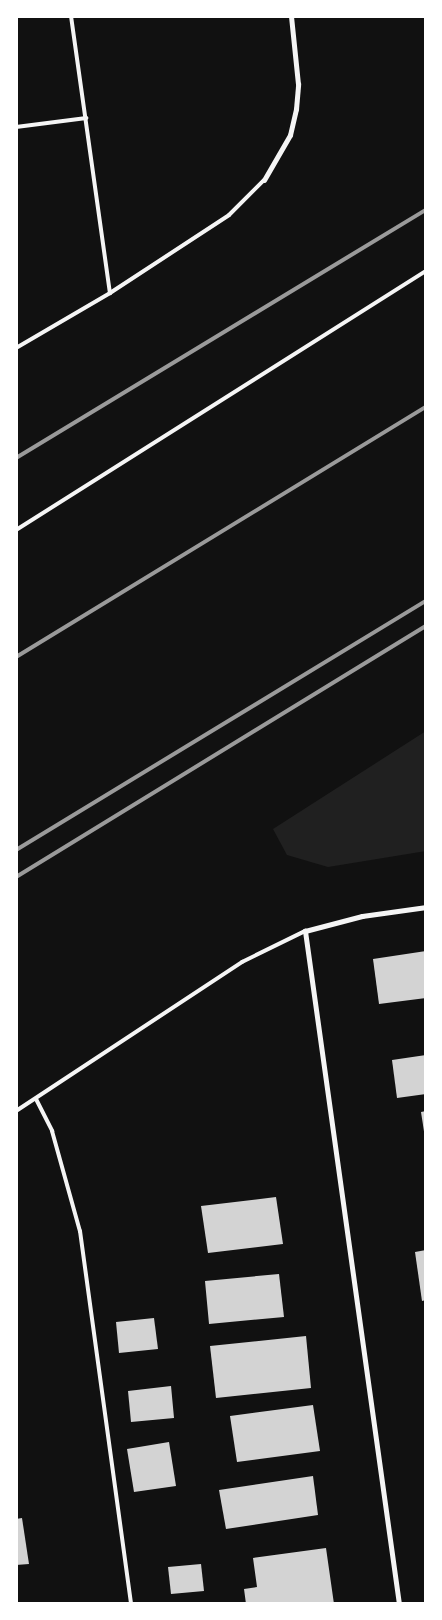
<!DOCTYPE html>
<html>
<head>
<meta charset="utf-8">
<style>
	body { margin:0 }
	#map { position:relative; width:442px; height:1620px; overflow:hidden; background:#111; font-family:Ubuntu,sans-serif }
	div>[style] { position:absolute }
	.green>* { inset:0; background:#202020 }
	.building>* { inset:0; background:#d3d3d3 }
	.service>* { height:4px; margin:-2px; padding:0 2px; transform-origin:2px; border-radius:2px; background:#f5f5f5 }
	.minor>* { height:5px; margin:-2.5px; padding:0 2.5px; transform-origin:2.5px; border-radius:2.5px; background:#f5f5f5 }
	.rail>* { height:4px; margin:-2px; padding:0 2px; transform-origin:2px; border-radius:2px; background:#9a9a9a }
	span { translate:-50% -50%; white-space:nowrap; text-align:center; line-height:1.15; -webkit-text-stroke:4.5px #fff; paint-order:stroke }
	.frame { position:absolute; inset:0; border:18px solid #fff; pointer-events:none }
</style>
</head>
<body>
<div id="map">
	<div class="green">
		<i style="clip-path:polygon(426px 731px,426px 851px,328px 867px,287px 855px,273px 829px)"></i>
	</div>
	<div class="building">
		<i style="clip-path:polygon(426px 951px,426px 998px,379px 1004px,373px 959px)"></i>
		<i style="clip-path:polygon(426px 1055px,426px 1094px,397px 1098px,392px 1060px)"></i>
		<i style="clip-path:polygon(426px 1111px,426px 1138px,425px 1138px,421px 1112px)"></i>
		<i style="clip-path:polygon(276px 1197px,283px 1244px,208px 1253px,201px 1206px)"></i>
		<i style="clip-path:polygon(426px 1250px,426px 1300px,422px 1301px,415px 1252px)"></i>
		<i style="clip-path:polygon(279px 1274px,284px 1317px,209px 1324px,205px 1281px)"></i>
		<i style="clip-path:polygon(154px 1318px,158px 1349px,119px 1353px,116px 1322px)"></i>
		<i style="clip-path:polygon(306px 1336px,311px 1388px,216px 1398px,210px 1346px)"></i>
		<i style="clip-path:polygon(171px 1386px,174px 1418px,131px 1422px,128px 1391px)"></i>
		<i style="clip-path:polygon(313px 1405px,320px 1451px,237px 1462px,230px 1416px)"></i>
		<i style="clip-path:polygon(169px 1442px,176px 1486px,134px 1492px,127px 1449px)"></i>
		<i style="clip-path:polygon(313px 1476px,318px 1515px,226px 1529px,219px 1490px)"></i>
		<i style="clip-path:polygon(22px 1518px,29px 1564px,16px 1565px,16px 1519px)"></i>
		<i style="clip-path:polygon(326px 1548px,334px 1604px,246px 1604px,244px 1589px,257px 1587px,253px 1558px)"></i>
		<i style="clip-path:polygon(201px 1564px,204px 1591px,171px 1594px,168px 1567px)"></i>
	</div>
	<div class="service">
		<i style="left:71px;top:16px;width:280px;rotate:82deg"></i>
		<i style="left:16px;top:127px;width:71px;rotate:-7.3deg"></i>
		<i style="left:16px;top:348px;width:109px;rotate:-30.3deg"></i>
		<i style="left:110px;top:293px;width:142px;rotate:-33.2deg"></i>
		<i style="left:229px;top:215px;width:49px;rotate:-45deg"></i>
		<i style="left:16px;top:530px;width:485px;rotate:-32.3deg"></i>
		<i style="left:36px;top:1099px;width:36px;rotate:63deg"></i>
		<i style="left:52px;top:1131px;width:104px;rotate:74.4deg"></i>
		<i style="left:80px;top:1231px;width:376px;rotate:82.2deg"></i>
		<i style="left:16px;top:1111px;width:271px;rotate:-33.4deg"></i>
		<i style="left:242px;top:962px;width:70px;rotate:-26.2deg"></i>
	</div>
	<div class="minor">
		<i style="left:264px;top:180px;width:52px;rotate:-60deg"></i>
		<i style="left:290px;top:135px;width:27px;rotate:-77deg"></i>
		<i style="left:296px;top:109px;width:25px;rotate:-85deg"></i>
		<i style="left:298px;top:84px;width:68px;rotate:-95.9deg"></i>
		<i style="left:399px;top:1604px;width:680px;rotate:-97.95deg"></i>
		<i style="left:305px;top:931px;width:59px;rotate:-14.7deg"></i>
		<i style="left:362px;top:916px;width:65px;rotate:-8deg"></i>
	</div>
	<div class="rail">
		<i style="left:16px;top:458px;width:479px;rotate:-31.2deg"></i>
		<i style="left:16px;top:657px;width:480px;rotate:-31.4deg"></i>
		<i style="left:16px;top:850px;width:480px;rotate:-31.3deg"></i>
		<i style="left:16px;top:877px;width:481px;rotate:-31.5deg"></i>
	</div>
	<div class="frame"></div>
</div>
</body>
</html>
